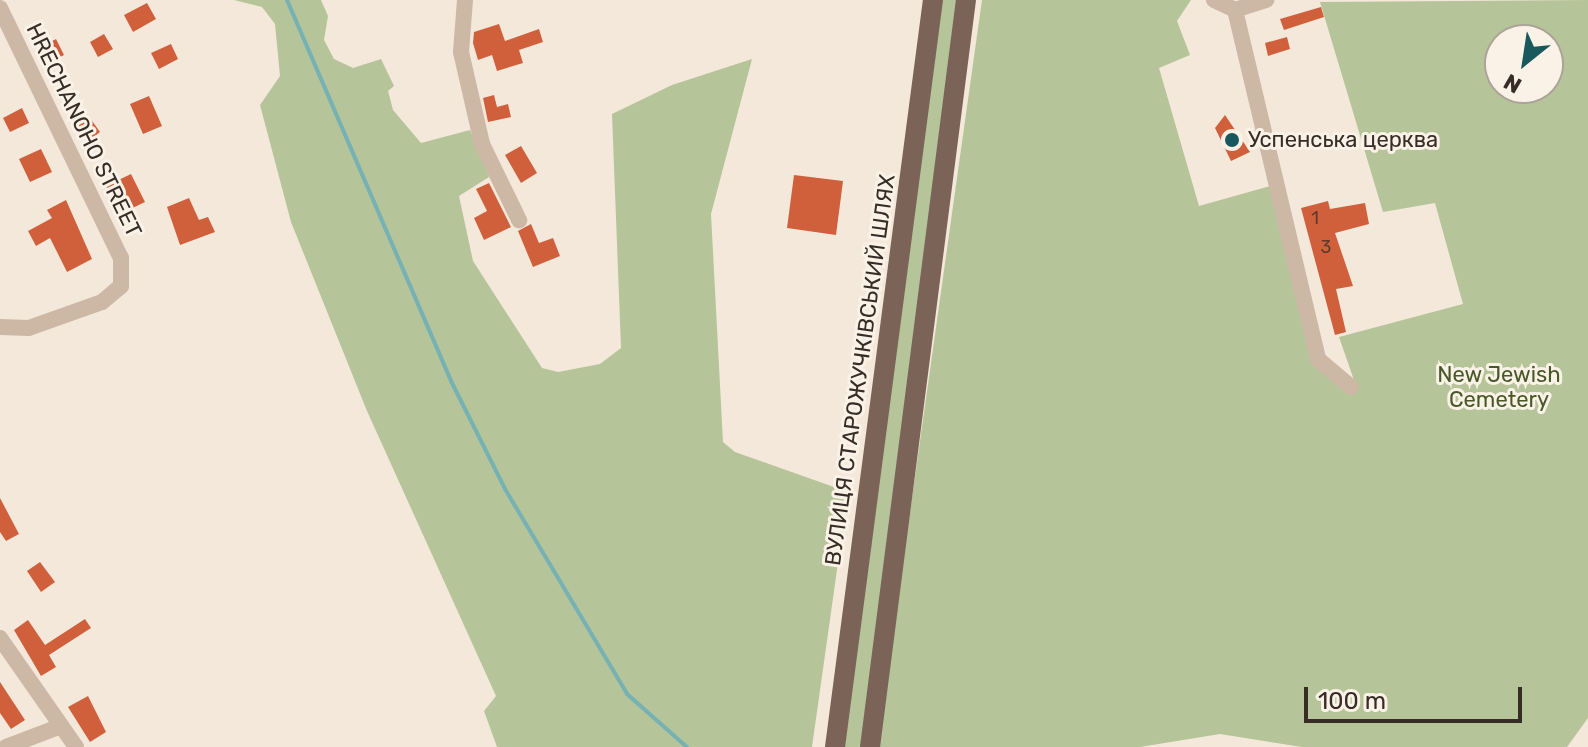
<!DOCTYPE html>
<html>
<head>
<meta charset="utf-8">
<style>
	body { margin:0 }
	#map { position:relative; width:1588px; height:747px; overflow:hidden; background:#f4e8da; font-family:Rubik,sans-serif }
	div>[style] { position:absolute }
	.green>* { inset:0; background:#b6c499 }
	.stream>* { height:4px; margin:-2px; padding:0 2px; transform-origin:2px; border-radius:2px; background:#76b1b3 }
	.building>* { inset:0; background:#d0603c }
	.minor>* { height:16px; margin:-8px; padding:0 8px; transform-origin:8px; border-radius:8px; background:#cdb7a5 }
	.primary>* { height:20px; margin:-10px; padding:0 10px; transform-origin:10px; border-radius:10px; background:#7b6357 }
	.dots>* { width:22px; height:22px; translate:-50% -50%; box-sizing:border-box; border:4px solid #fbf2e7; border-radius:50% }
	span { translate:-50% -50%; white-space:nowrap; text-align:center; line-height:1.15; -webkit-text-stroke:6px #fbf2e7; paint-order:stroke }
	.number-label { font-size:18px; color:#5e392c }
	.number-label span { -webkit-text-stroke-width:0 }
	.street-label { font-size:22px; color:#382c27 }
	.poi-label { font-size:22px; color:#382c27 }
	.left { translate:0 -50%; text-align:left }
	.park-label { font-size:22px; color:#475928 }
	.north { position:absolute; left:1484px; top:24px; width:80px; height:80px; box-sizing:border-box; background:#fbf2e7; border:2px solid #ada39a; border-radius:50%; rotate:210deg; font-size:22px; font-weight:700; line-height:32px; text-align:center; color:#382c27 }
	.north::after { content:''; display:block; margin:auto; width:28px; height:36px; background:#19595d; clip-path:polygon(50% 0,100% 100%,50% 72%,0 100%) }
	.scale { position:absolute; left:1304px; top:687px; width:218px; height:36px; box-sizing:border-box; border:4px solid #382c27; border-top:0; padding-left:10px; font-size:24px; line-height:28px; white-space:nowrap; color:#382c27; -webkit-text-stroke:6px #fbf2e7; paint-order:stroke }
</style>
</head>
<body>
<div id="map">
	<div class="green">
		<i style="clip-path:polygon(234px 0,321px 0,328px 16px,324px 40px,334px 59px,353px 68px,381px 59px,394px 86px,388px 91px,393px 110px,421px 143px,470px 130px,489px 177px,459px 196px,473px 261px,542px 368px,558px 372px,600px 364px,621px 348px,612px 114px,672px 85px,752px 59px,711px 214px,723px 442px,735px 452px,848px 492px,812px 747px,497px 747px,484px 711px,496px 696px,367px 411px,291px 222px,260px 105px,280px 76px,275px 24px,262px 7px)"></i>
		<i style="clip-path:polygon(941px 0,958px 0,861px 747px,844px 747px)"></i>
		<i style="clip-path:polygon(evenodd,982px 0,1191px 0,1177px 21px,1190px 55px,1159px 68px,1199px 206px,1277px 184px,1315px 360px,1356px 386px,1339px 337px,1463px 304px,1435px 203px,1383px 212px,1320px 2px,1588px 0,1588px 718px,1567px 747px,1302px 747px,1220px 734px,1140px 747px,877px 747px,982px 0,1500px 40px,1548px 40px,1548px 88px,1500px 88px,1500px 40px)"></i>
	</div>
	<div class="stream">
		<i style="left:287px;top:0;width:415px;rotate:66.7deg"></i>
		<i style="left:451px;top:381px;width:121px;rotate:63.4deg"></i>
		<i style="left:505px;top:489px;width:239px;rotate:59.2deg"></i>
		<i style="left:627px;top:694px;width:80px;rotate:41.5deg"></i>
	</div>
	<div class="building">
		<i style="clip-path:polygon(147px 3px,156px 19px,133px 32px,124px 15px)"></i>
		<i style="clip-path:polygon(1321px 7px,1324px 17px,1284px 30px,1280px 19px)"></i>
		<i style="clip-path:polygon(499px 24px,505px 41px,539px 29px,543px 42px,519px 50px,523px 63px,497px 71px,492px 55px,478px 60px,473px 43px,474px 32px)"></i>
		<i style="clip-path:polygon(104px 34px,113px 49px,98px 57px,90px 42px)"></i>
		<i style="clip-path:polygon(1287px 37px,1290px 49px,1268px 56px,1265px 43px)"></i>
		<i style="clip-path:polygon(56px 39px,64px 55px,45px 64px,37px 49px)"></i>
		<i style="clip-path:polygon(171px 44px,178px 59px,159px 69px,151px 53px)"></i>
		<i style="clip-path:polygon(494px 95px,497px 107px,508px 104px,511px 117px,488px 122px,483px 98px)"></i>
		<i style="clip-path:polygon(149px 96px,162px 126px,143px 134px,130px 104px)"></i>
		<i style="clip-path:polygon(22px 108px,29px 123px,10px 132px,3px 118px)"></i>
		<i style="clip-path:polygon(1225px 115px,1250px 152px,1231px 161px,1215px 128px)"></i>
		<i style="clip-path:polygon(90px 118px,100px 132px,87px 142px,76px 127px)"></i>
		<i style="clip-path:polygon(521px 146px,537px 173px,521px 183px,505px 155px)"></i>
		<i style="clip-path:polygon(41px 149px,52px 172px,30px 182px,19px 159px)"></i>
		<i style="clip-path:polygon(131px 174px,145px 202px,120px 214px,106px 186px)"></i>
		<i style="clip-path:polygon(794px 175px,843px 181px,836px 235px,787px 228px)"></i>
		<i style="clip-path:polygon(489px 183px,511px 227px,484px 240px,474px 218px,487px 211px,476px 189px)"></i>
		<i style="clip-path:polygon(189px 198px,199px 220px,208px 217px,215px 232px,180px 245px,167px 207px)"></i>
		<i style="clip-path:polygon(66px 200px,92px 259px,67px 272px,50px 238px,36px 246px,28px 231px,52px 218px,47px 210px)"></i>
		<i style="clip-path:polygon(1328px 201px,1330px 209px,1365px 203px,1369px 224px,1335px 233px,1353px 286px,1336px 289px,1346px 332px,1335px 335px,1301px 208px)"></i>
		<i style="clip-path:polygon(531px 224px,539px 243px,553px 238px,560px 256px,533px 267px,518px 231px)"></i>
		<i style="clip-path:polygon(0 498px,19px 534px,6px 541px,0 532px)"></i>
		<i style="clip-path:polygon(40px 562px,55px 582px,41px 592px,27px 571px)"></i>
		<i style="clip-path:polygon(85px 619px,91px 628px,49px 655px,56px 667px,41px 676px,14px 630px,28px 620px,45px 645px)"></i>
		<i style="clip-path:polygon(0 682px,25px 720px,11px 729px,0 713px)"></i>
		<i style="clip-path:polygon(88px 696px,106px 732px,90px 742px,68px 707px)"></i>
	</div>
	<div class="minor">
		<i style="left:465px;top:0;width:52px;rotate:94.4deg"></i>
		<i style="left:461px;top:52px;width:94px;rotate:77.1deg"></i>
		<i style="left:482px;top:144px;width:85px;rotate:64deg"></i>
		<i style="left:1214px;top:0;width:23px;rotate:25deg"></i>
		<i style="left:1235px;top:10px;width:33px;rotate:-18deg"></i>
		<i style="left:0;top:8px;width:278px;rotate:64.2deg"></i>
		<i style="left:121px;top:258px;width:28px;rotate:90deg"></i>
		<i style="left:121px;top:286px;width:25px;rotate:140deg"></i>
		<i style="left:102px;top:302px;width:77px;rotate:160.4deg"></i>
		<i style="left:29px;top:328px;width:29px;rotate:-178deg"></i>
		<i style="left:1235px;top:10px;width:359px;rotate:76.6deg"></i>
		<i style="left:1318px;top:359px;width:43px;rotate:40.3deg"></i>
		<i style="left:0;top:638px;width:133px;rotate:55.1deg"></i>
		<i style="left:6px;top:747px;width:59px;rotate:-20.9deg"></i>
	</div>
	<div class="primary">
		<i style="left:835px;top:747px;width:753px;rotate:-82.53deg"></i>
		<i style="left:870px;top:747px;width:753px;rotate:-82.68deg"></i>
	</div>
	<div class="dots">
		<i style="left:1232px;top:140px;background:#19595d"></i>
	</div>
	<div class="number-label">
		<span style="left:1315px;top:218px">1</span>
		<span style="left:1326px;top:247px">3</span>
	</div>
	<div class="street-label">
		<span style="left:84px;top:130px;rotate:64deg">HRECHANOHO STREET</span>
		<span style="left:860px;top:370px;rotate:-82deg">ВУЛИЦЯ СТАРОЖУЧКІВСЬКИЙ ШЛЯХ</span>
	</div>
	<div class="poi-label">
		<span class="left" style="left:1248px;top:140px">Успенська церква</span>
	</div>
	<div class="park-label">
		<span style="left:1499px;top:387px">New Jewish<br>Cemetery</span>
	</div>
	<div class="north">N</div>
	<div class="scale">100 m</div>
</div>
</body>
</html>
